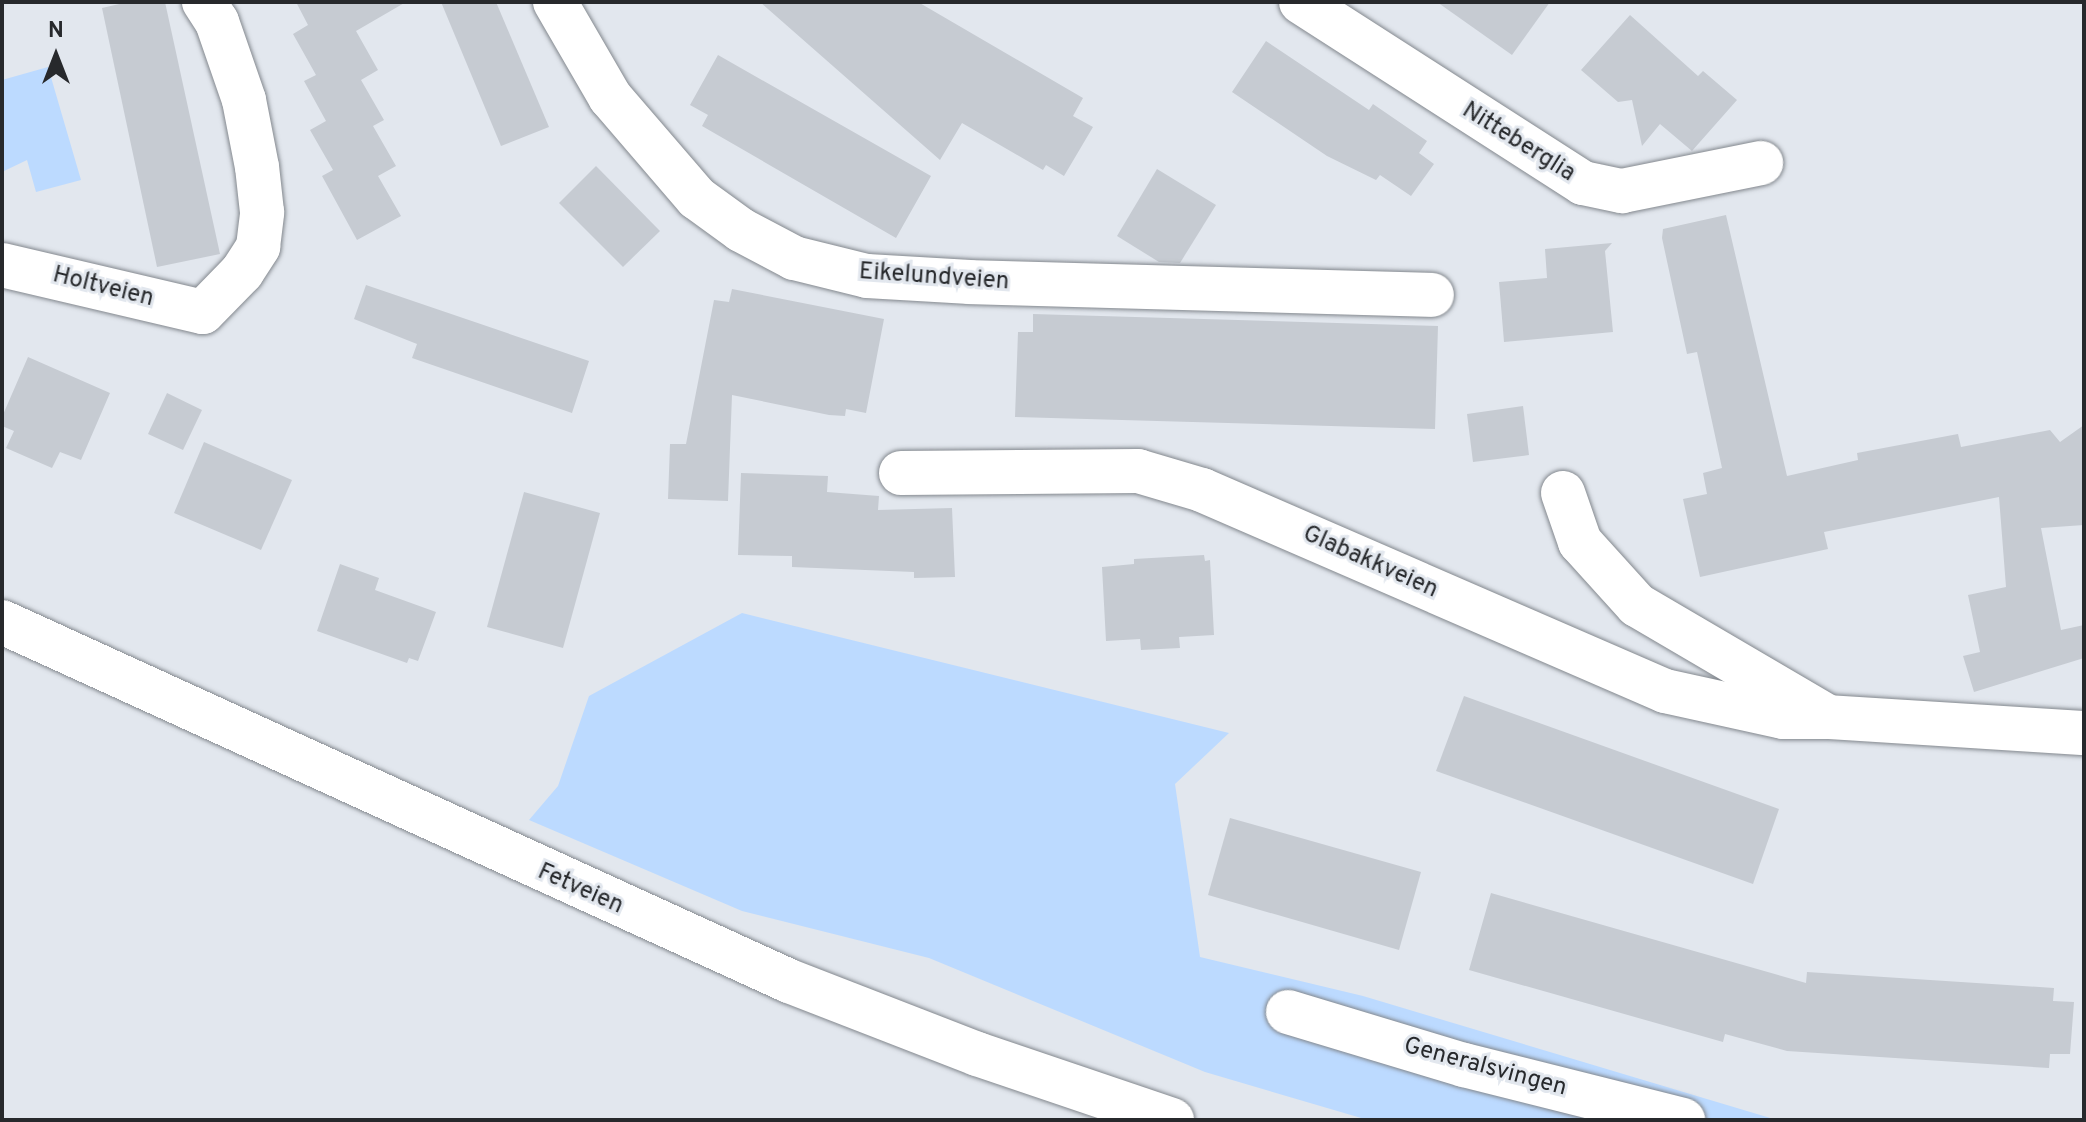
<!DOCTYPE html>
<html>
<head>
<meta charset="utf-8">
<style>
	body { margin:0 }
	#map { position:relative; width:2086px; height:1122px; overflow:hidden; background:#e2e7ee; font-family:Overpass,sans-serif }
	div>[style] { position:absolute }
	.green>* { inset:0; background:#bcdaff }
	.building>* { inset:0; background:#c6cbd2 }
	.roads { filter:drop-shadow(0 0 2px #83888e) drop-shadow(0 0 2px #83888e) }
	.minor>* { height:44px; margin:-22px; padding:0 22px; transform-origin:22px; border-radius:22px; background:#fff }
	.trunk>* { height:44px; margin:-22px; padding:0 22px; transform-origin:22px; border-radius:22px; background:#fff }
	span { translate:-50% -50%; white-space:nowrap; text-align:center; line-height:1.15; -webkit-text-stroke:6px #e2e7ee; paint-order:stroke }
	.street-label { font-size:24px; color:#27292c }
	.frame { position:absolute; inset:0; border:4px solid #27292c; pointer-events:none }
	.north { position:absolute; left:16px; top:16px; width:80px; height:80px; -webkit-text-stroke:6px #e2e7ee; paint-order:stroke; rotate:0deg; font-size:22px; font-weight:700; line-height:32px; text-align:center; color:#27292c }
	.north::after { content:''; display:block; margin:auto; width:28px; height:36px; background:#27292c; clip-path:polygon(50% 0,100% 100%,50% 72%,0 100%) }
</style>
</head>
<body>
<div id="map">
	<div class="green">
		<i style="clip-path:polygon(48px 67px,81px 180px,36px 192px,27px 160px,2px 172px,2px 80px)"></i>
		<i style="clip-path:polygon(742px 613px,1229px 733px,1175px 784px,1200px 957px,1363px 996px,1777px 1120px,1368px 1120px,1205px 1072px,929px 958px,742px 911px,529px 820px,558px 786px,589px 696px)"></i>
	</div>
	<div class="building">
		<i style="clip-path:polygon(128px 2px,165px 2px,220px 254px,157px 267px,102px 8px)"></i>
		<i style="clip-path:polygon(296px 2px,406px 2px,356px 31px,378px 70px,361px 80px,384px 120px,373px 126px,396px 166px,378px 176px,401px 216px,357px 240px,322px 176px,333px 170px,310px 130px,326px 121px,304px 81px,316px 75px,293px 34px,308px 25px)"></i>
		<i style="clip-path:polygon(441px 2px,496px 2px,549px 127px,501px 146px)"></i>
		<i style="clip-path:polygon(760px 2px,918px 2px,1083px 98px,1073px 116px,1093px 127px,1064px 176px,1046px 165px,1043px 170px,962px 123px,940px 160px)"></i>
		<i style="clip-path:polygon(1437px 2px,1550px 2px,1512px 55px)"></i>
		<i style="clip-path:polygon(1630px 15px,1698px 76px,1703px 71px,1737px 100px,1692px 151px,1660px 124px,1642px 146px,1632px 100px,1618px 102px,1581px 70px)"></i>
		<i style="clip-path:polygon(1266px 41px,1369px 110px,1373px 104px,1427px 141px,1419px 153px,1434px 164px,1411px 196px,1380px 175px,1376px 180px,1327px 156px,1232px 92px)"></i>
		<i style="clip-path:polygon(718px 55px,931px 176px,896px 238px,702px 126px,708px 115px,690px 105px)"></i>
		<i style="clip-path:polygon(596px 166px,660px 231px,623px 267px,559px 203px)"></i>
		<i style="clip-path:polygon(1157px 169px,1216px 205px,1180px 263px,1159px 262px,1117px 236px)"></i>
		<i style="clip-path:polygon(1726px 215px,1787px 476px,1858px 460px,1857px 453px,1958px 434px,1961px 447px,2050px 430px,2060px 442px,2084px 425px,2084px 525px,2041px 528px,2061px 630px,2084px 625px,2084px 658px,1974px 692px,1963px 656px,1980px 652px,1968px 595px,2006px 587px,1999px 497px,1824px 532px,1828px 549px,1700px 577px,1683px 499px,1707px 494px,1703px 473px,1722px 468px,1697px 352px,1687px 354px,1662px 238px,1663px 229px)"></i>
		<i style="clip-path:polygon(1612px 243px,1605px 251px,1613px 332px,1504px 342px,1499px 282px,1547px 278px,1545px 249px)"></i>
		<i style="clip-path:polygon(366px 285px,589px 361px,572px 413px,412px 358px,417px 344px,354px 319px)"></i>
		<i style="clip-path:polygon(732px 289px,884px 319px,866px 413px,846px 409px,845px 416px,829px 415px,732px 395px,728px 501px,668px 499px,670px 444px,686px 444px,714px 300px,729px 302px)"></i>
		<i style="clip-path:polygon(1033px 314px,1438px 326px,1435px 429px,1015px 417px,1018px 332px,1033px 332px)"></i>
		<i style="clip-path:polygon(28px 357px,110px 393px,81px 460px,60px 452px,52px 468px,6px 448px,14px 431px,2px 426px,2px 417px)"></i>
		<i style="clip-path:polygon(167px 393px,202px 410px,183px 450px,148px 434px)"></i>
		<i style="clip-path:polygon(1523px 406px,1529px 455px,1473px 462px,1467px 414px)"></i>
		<i style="clip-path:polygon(204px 442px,292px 480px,261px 550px,174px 513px)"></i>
		<i style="clip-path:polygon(741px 473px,828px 476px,827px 492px,879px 496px,878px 510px,952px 508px,955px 577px,914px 578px,914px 572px,792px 567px,792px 556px,738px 555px)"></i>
		<i style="clip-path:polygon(524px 492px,600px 513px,563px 648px,487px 627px)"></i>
		<i style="clip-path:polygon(1204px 555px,1205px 561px,1210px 560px,1214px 635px,1179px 637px,1180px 648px,1141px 650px,1140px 639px,1106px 641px,1102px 567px,1134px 564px,1134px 559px)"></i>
		<i style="clip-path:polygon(340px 564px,379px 578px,375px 590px,436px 612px,418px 661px,409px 658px,407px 663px,317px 631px)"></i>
		<i style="clip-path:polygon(1464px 696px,1779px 809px,1753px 884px,1436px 771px)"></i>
		<i style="clip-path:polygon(1230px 818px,1421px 872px,1399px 950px,1208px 895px)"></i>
		<i style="clip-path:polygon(1491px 893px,1806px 983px,1807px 972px,2054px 988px,2053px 1001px,2074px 1002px,2070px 1054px,2050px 1054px,2049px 1068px,1787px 1051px,1725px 1034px,1723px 1042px,1469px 970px)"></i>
	</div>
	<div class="roads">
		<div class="minor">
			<i style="left:555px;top:2px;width:110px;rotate:59.9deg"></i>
			<i style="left:610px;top:97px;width:133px;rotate:49.3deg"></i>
			<i style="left:697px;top:198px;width:54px;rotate:36deg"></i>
			<i style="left:741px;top:230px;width:60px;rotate:27.8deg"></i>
			<i style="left:794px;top:258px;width:75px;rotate:13.9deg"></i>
			<i style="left:867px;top:276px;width:103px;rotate:3.3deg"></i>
			<i style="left:970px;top:282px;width:462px;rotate:1.6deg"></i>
			<i style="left:1301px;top:2px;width:335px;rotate:32.7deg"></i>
			<i style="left:1583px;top:183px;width:40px;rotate:12deg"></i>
			<i style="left:1622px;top:191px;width:142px;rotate:-11.4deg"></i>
			<i style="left:2px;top:265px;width:206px;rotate:13.2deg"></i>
			<i style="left:203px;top:312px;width:56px;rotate:-45.7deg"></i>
			<i style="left:242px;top:272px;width:30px;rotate:-57deg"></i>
			<i style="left:258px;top:247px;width:35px;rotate:-83deg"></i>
			<i style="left:262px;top:212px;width:45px;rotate:-96.3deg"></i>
			<i style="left:257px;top:167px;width:68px;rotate:-101deg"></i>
			<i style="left:244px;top:100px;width:83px;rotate:-109.1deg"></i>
			<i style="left:217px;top:22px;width:24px;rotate:-123deg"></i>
			<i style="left:901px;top:473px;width:237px;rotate:-0.5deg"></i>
			<i style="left:1138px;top:471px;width:67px;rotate:16.5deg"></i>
			<i style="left:1202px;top:490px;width:505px;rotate:23.47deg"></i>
			<i style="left:1665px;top:691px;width:121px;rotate:12.4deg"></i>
			<i style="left:1783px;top:717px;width:45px"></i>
			<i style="left:1563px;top:493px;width:52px;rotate:70.9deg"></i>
			<i style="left:1580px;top:542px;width:85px;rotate:47.9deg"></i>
			<i style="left:1637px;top:605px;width:221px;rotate:30.4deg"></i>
			<i style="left:1828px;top:717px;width:256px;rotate:3.6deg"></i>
			<i style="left:1288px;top:1012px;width:184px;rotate:16.8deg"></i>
			<i style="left:1464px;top:1065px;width:226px;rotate:14.1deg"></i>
		</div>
		<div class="trunk">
			<i style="left:2px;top:622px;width:865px;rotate:24.52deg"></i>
			<i style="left:789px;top:981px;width:202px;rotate:21.2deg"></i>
			<i style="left:977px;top:1054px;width:206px;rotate:18.7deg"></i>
		</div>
	</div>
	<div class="street-label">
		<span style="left:1518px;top:143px;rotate:32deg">Nitteberglia</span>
		<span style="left:934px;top:278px;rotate:4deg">Eikelundveien</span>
		<span style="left:103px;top:288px;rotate:14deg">Holtveien</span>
		<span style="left:1370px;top:563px;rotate:24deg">Glabakkveien</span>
		<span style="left:580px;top:890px;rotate:24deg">Fetveien</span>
		<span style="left:1485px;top:1068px;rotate:15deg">Generalsvingen</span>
	</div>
	<div class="frame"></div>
	<div class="north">N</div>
</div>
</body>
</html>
